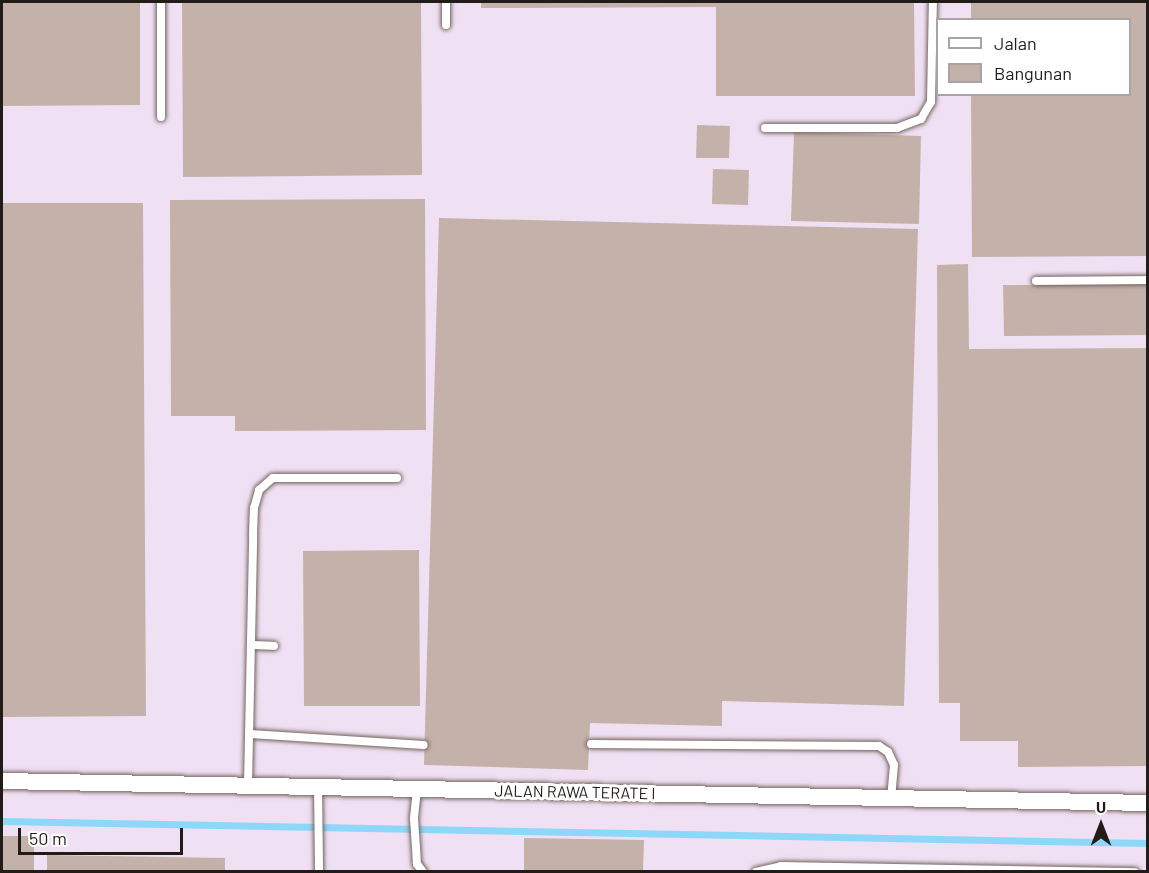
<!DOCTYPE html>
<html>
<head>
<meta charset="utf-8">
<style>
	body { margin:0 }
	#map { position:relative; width:1149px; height:873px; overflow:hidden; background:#ffece3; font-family:Barlow,sans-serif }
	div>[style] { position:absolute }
	.industrial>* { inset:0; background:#f0e0f3 }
	.stream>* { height:7px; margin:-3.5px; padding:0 3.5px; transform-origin:3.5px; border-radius:3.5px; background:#8dd7f9 }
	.building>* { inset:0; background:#c4b2aa }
	.roads { filter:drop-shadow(0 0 2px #74645c) drop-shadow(0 0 2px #74645c) }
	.service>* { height:8px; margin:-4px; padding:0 4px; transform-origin:4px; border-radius:4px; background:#fff }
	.minor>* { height:16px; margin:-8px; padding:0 8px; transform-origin:8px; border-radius:8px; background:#fff }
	span { translate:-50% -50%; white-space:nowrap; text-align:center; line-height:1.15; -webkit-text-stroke:6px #fff; paint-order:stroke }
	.street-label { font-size:16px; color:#221c19 }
	.frame { position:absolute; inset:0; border:3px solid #221c19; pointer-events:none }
	.legend { position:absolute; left:936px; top:18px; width:195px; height:78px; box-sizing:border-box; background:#fff; border:2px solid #a7a4a3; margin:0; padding:8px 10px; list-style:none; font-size:18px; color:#221c19 }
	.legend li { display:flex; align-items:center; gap:12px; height:30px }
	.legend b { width:30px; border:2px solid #a7a4a3 }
	.north { position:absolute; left:1071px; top:795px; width:60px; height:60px; -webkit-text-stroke:4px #fff; paint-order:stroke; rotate:0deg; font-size:16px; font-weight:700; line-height:24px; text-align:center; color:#221c19 }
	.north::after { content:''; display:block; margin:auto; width:21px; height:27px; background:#221c19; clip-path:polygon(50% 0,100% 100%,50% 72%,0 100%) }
	.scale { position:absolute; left:18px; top:828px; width:165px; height:27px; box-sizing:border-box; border:3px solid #221c19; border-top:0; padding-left:8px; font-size:18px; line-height:21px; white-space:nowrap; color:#221c19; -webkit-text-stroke:4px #fff; paint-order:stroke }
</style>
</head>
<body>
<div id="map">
	<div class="industrial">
		<i style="clip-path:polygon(evenodd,2px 2px,1147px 2px,1147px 871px,2px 871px,2px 2px,938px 20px,1130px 20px,1130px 94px,938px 94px,938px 20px)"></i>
	</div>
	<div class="stream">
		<i style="left:2px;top:821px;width:1146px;rotate:1.1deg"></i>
	</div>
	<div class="building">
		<i style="clip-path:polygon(2px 2px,140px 2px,140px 105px,2px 106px)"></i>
		<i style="clip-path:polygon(182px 2px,421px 2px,422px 175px,183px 177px)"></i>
		<i style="clip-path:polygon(481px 2px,914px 2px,915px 96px,716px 96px,716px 7px,481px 8px)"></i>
		<i style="clip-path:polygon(971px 2px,1148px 2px,1148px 256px,972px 257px,971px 94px,1130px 94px,1130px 20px,971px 20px)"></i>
		<i style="clip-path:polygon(697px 125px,730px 126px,729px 158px,696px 158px)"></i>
		<i style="clip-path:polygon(794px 132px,921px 136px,919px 224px,791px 221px)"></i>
		<i style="clip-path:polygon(713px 169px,749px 170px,748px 205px,712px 204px)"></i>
		<i style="clip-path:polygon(425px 199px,426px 430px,235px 431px,235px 416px,171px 416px,170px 200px)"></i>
		<i style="clip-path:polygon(2px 203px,143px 203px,146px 716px,2px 717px)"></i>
		<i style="clip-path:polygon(439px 218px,918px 229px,904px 706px,722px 701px,722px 726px,590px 723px,588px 770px,424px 765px)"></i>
		<i style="clip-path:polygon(968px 264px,969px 349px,1148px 348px,1148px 766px,1018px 767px,1018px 741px,960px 741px,960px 703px,939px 703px,937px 265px)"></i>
		<i style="clip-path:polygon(1148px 284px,1148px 335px,1004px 336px,1003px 285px)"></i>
		<i style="clip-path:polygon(419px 550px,420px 706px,304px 706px,303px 551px)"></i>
		<i style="clip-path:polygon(2px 836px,34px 836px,34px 872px,2px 872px)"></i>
		<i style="clip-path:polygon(524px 838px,644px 840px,643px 872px,524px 871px)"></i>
		<i style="clip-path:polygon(47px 855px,225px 858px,225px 872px,47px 872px)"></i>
	</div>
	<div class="roads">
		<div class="service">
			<i style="left:161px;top:2px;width:115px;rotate:90deg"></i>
			<i style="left:446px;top:25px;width:23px;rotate:-90deg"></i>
			<i style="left:765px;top:128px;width:132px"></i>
			<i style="left:897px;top:128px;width:26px;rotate:-21deg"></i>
			<i style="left:921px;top:119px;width:20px;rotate:-60deg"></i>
			<i style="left:931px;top:102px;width:100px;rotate:-88.9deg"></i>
			<i style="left:1036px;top:281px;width:112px;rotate:-0.5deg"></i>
			<i style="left:251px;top:645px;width:23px;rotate:2deg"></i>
			<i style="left:250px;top:734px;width:174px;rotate:3.6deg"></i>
			<i style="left:591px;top:744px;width:288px;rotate:0.4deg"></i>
			<i style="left:879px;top:746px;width:11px;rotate:34deg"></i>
			<i style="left:888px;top:752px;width:14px;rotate:65deg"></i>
			<i style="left:894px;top:765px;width:34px;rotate:95deg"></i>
			<i style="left:248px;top:784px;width:249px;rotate:-88.8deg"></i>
			<i style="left:253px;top:535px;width:27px;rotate:-88deg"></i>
			<i style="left:254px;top:508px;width:19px;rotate:-74deg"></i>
			<i style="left:259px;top:490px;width:18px;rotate:-41deg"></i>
			<i style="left:273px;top:478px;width:124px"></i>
			<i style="left:318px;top:786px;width:86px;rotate:89.3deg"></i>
			<i style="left:417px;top:789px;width:30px;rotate:96deg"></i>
			<i style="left:414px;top:819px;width:28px;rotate:86deg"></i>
			<i style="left:416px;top:847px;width:17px;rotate:87deg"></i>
			<i style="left:417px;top:864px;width:10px;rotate:53deg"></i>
			<i style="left:756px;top:872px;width:26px;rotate:-13deg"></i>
			<i style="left:781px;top:866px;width:354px;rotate:1deg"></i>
		</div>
		<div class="minor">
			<i style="left:2px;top:781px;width:1146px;rotate:1.1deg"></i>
		</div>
	</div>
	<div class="street-label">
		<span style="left:575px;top:792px;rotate:1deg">JALAN RAWA TERATE I</span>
	</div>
	<div class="frame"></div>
	<ul class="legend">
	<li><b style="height:8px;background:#fff"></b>Jalan</li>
	<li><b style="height:16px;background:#c4b2aa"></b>Bangunan</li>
	</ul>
	<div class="north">U</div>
	<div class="scale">50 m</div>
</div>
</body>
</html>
